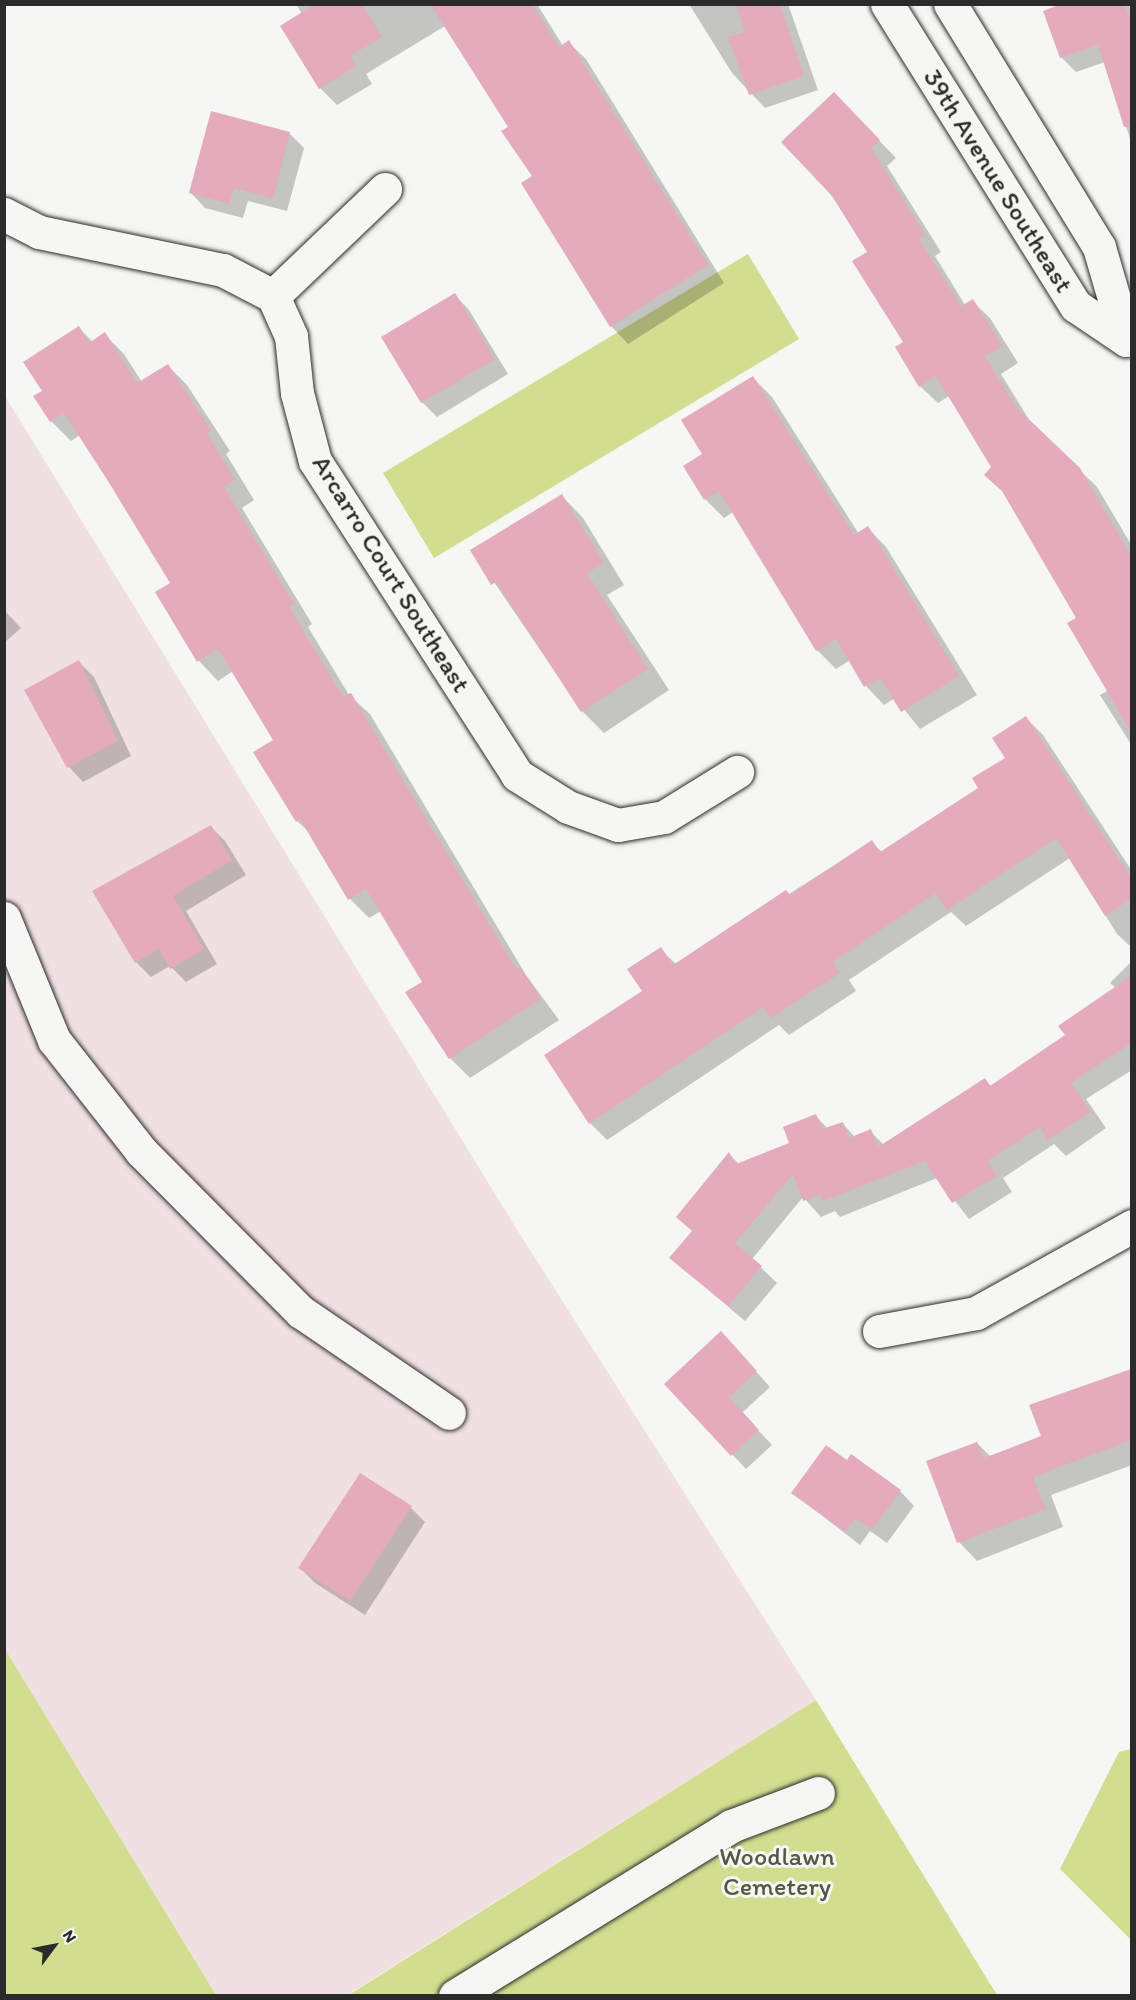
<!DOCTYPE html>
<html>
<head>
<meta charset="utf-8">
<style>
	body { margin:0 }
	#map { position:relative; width:1136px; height:2000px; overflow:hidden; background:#f6f6f2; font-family:Itim,sans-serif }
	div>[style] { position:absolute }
	.built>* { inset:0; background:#f1e0e2 }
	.green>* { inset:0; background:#d2dd90 }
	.shadow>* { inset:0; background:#0003 }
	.building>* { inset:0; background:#e4abbc }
	.roads { filter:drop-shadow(0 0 2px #2b2b2b) drop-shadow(0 0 2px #2b2b2b) }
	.minor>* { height:33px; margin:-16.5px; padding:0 16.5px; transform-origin:16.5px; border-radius:16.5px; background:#f6f6f2 }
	span { translate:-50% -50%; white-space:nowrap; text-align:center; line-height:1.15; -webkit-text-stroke:6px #f6f6f2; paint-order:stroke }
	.street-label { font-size:26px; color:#2b2b2b }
	.park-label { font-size:26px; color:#555844 }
	.frame { position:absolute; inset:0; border:6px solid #2b2b2b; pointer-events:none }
	.north { position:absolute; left:24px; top:1916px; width:60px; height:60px; -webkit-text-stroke:4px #f6f6f2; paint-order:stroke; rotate:58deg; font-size:16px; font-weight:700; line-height:24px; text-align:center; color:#2b2b2b }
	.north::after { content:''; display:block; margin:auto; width:21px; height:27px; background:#2b2b2b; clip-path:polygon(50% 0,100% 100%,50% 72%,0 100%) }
</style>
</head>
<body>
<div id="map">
	<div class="built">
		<i style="clip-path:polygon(5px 396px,516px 1228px,816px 1700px,347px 1995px,216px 1995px,5px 1649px)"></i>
	</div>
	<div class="green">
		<i style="clip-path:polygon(748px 254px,799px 339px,434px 558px,383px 473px)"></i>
		<i style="clip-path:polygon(4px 1649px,5px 1649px,216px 1995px,5px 1995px)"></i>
		<i style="clip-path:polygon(816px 1700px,997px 1995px,347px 1996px)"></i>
		<i style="clip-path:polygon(1131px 1749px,1132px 1749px,1131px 1940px,1060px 1869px,1119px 1752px)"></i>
	</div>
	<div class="shadow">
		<i style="clip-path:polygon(296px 4px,537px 4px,563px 46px,568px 42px,586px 59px,724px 283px,628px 344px,611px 326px,523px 183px,534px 176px,510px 127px,445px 26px,366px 74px,372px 84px,337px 105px,320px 88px,302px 14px)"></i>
		<i style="clip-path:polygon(689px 4px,788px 4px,818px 90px,765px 108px,732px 73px)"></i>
		<i style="clip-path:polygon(1066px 4px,1132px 4px,1132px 145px,1105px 62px,1076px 72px,1061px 57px)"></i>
		<i style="clip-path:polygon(851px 111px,896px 158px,887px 166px,941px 252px,935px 256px,965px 305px,972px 301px,990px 318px,1018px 363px,1001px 374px,1031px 423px,1097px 487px,1132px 546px,1132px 746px,1100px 695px,1109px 690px,1078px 619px,993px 468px,949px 396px,938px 403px,920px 386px,869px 252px)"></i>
		<i style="clip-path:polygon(289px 133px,304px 148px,287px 211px,248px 201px,243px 218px,205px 208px,191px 193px)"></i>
		<i style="clip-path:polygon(455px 295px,469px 310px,508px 374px,437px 417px,422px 402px,383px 337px)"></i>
		<i style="clip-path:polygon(79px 328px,93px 342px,104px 334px,124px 354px,142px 382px,168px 366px,187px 385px,230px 451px,226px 454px,254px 500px,242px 508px,312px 624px,308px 627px,349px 695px,370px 714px,526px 975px,559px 1020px,470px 1078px,450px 1058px,424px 982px,381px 911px,369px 918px,350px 899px,312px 835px,297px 821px,275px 741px,233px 671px,218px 681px,199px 661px,172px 584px,80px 435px,71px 441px,51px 421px,36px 396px,44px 391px)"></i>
		<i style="clip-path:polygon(753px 378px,772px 397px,859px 534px,868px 528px,886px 547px,977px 695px,920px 729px,895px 698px,884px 705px,866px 686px,850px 660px,836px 669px,817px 650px,733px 512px,724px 518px,705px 499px,704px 455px)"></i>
		<i style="clip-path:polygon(562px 496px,583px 518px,624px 585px,607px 595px,669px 690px,604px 733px,582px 711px,472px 550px)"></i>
		<i style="clip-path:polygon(4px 610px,21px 628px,4px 643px)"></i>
		<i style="clip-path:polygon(79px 662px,94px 677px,131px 756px,83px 782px,69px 767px)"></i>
		<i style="clip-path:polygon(1026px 718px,1043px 735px,1132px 871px,1132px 948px,1117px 934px,1070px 858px,966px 926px,951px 912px,849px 980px,856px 991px,789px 1035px,779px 1025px,607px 1140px,590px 1123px,660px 949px,677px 965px,871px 842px,882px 852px,980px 788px,1007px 758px)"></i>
		<i style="clip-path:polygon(211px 827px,225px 841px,246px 875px,186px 911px,217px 964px,186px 982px,170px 966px,151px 977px,136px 962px,95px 892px)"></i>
		<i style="clip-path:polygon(1132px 961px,1132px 1070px,1086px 1099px,1106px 1128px,1066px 1156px,1054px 1144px,1003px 1178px,1012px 1192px,969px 1219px,937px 1178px,840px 1217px,835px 1211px,821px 1217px,803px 1197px,752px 1259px,777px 1283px,745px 1321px,671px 1258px,693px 1232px,729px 1154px,739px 1164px,791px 1144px,816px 1116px,828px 1129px,842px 1123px,855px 1137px,870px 1131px,884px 1145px,985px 1080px,991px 1086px,1067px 1035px,1116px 988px,1110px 983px)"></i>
		<i style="clip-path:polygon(735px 1348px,770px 1387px,742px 1413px,772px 1445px,746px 1469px,666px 1384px)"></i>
		<i style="clip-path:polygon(1127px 1373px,1132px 1378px,1132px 1465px,1051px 1495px,1063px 1527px,977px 1561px,959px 1542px,928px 1462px,977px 1443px,991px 1457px,1043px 1437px,1031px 1405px)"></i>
		<i style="clip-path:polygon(848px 1462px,900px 1491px,914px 1506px,887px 1543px,870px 1531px,860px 1545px,793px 1493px)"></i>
		<i style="clip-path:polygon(411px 1508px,425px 1522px,365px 1615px,315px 1583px,300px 1568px)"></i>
	</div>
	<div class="building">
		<i style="clip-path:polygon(315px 4px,362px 4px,382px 37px,350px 56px,356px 66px,319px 89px,280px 26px)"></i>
		<i style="clip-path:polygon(430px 4px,532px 4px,559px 47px,569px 40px,708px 265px,610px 327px,521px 183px,532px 176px,501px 131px,508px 127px)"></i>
		<i style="clip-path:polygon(736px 4px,780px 4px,804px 76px,749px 95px,728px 37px,745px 32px)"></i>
		<i style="clip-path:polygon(1061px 4px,1125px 4px,1131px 23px,1131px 126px,1124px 127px,1098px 45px,1060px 58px,1043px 11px)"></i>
		<i style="clip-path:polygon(834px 92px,880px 140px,871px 148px,925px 235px,919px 239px,961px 306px,973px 299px,1002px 346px,985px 356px,1015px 406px,1080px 468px,1131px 556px,1131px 732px,1067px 623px,1076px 618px,1002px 491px,984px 475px,991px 467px,936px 376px,919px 387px,895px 347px,903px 342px,852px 261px,867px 252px,832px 196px,781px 142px)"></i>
		<i style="clip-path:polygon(211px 111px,290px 132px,273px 198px,234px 188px,229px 204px,189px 193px)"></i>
		<i style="clip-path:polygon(455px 293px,495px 359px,421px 403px,381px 337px)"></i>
		<i style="clip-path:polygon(79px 326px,89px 343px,105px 332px,137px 383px,168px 364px,211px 431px,207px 434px,235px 480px,224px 487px,294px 604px,289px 607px,343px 697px,351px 693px,516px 969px,520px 967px,541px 999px,449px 1059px,405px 992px,422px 982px,366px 889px,348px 900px,300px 819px,296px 822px,253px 752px,273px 740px,218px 649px,197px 662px,155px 592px,170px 583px,108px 481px,64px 413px,50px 422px,33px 396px,42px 391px,23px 362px)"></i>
		<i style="clip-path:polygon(753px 376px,854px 535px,868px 526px,959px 676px,901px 712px,880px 678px,864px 687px,836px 639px,816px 651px,719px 491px,704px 500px,683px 466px,702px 454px,681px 420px)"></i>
		<i style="clip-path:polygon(562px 494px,604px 563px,587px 573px,648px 669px,581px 712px,496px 582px,491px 585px,470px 550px)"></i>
		<i style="clip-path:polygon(79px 660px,118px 741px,67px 768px,24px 690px)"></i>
		<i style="clip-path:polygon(1026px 716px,1131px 878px,1131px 899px,1105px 916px,1056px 838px,947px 910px,936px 893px,833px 962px,840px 973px,771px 1018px,763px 1007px,589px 1124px,544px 1055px,642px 991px,627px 969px,661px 947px,673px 965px,786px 890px,790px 895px,872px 840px,880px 852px,978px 788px,972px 778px,1005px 758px,992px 738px)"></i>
		<i style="clip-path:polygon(211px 825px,232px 860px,173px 896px,204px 949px,170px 969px,159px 949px,135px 963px,92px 891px)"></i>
		<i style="clip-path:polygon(1131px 976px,1131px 1043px,1071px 1083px,1091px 1112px,1048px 1140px,1040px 1127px,987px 1161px,997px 1176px,952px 1203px,925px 1161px,823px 1201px,820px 1195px,803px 1201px,793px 1174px,735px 1243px,762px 1266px,728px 1306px,669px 1258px,692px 1231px,676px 1217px,729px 1152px,736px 1164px,789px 1143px,783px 1127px,816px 1114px,822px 1129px,843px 1122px,849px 1138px,871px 1129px,878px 1147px,985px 1078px,990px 1086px,1065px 1035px,1058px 1026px)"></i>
		<i style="clip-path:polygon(721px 1331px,757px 1371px,729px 1397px,759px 1430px,731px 1456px,664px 1384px)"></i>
		<i style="clip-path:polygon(1131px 1369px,1131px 1440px,1033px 1477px,1046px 1509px,957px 1543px,926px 1461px,977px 1442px,984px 1458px,1041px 1436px,1029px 1405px)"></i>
		<i style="clip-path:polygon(826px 1445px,847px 1460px,851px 1454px,901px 1490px,872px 1530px,855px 1518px,845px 1532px,791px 1493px)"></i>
		<i style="clip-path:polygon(360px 1473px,412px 1506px,350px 1601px,298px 1568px)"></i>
	</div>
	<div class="roads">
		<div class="minor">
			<i style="left:887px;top:4px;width:356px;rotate:58deg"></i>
			<i style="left:1076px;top:306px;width:60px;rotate:34.2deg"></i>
			<i style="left:1126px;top:340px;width:97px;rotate:-106.2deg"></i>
			<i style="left:1099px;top:247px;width:285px;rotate:-121.5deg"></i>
			<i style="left:4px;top:214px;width:39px;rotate:27deg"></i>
			<i style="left:39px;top:232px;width:188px;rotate:11.7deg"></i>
			<i style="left:223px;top:270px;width:56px;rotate:27.5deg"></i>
			<i style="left:273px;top:296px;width:44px;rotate:65.8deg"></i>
			<i style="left:291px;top:336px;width:57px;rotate:84deg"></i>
			<i style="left:297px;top:393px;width:70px;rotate:75.2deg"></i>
			<i style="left:315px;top:461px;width:373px;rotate:57.2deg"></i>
			<i style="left:517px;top:775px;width:60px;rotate:32.1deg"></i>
			<i style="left:568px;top:807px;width:53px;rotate:19.8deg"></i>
			<i style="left:618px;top:825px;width:47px;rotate:-9.9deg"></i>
			<i style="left:664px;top:817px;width:86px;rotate:-31.7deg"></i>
			<i style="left:273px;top:296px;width:155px;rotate:-43.7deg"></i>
			<i style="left:4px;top:918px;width:132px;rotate:67.7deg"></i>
			<i style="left:54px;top:1040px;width:141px;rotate:51.9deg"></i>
			<i style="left:141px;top:1151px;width:227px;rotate:45.2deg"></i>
			<i style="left:301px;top:1312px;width:179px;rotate:34.3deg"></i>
			<i style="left:879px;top:1331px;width:99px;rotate:-10.5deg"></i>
			<i style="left:976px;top:1313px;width:179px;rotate:-29.1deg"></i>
			<i style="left:455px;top:1996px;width:324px;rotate:-31.6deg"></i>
			<i style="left:731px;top:1826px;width:93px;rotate:-20.8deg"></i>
		</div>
	</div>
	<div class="street-label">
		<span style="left:998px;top:181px;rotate:58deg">39th Avenue Southeast</span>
		<span style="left:391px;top:574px;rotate:58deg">Arcarro Court Southeast</span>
	</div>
	<div class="park-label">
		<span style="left:777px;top:1872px">Woodlawn<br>Cemetery</span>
	</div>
	<div class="frame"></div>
	<div class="north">N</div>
</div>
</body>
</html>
